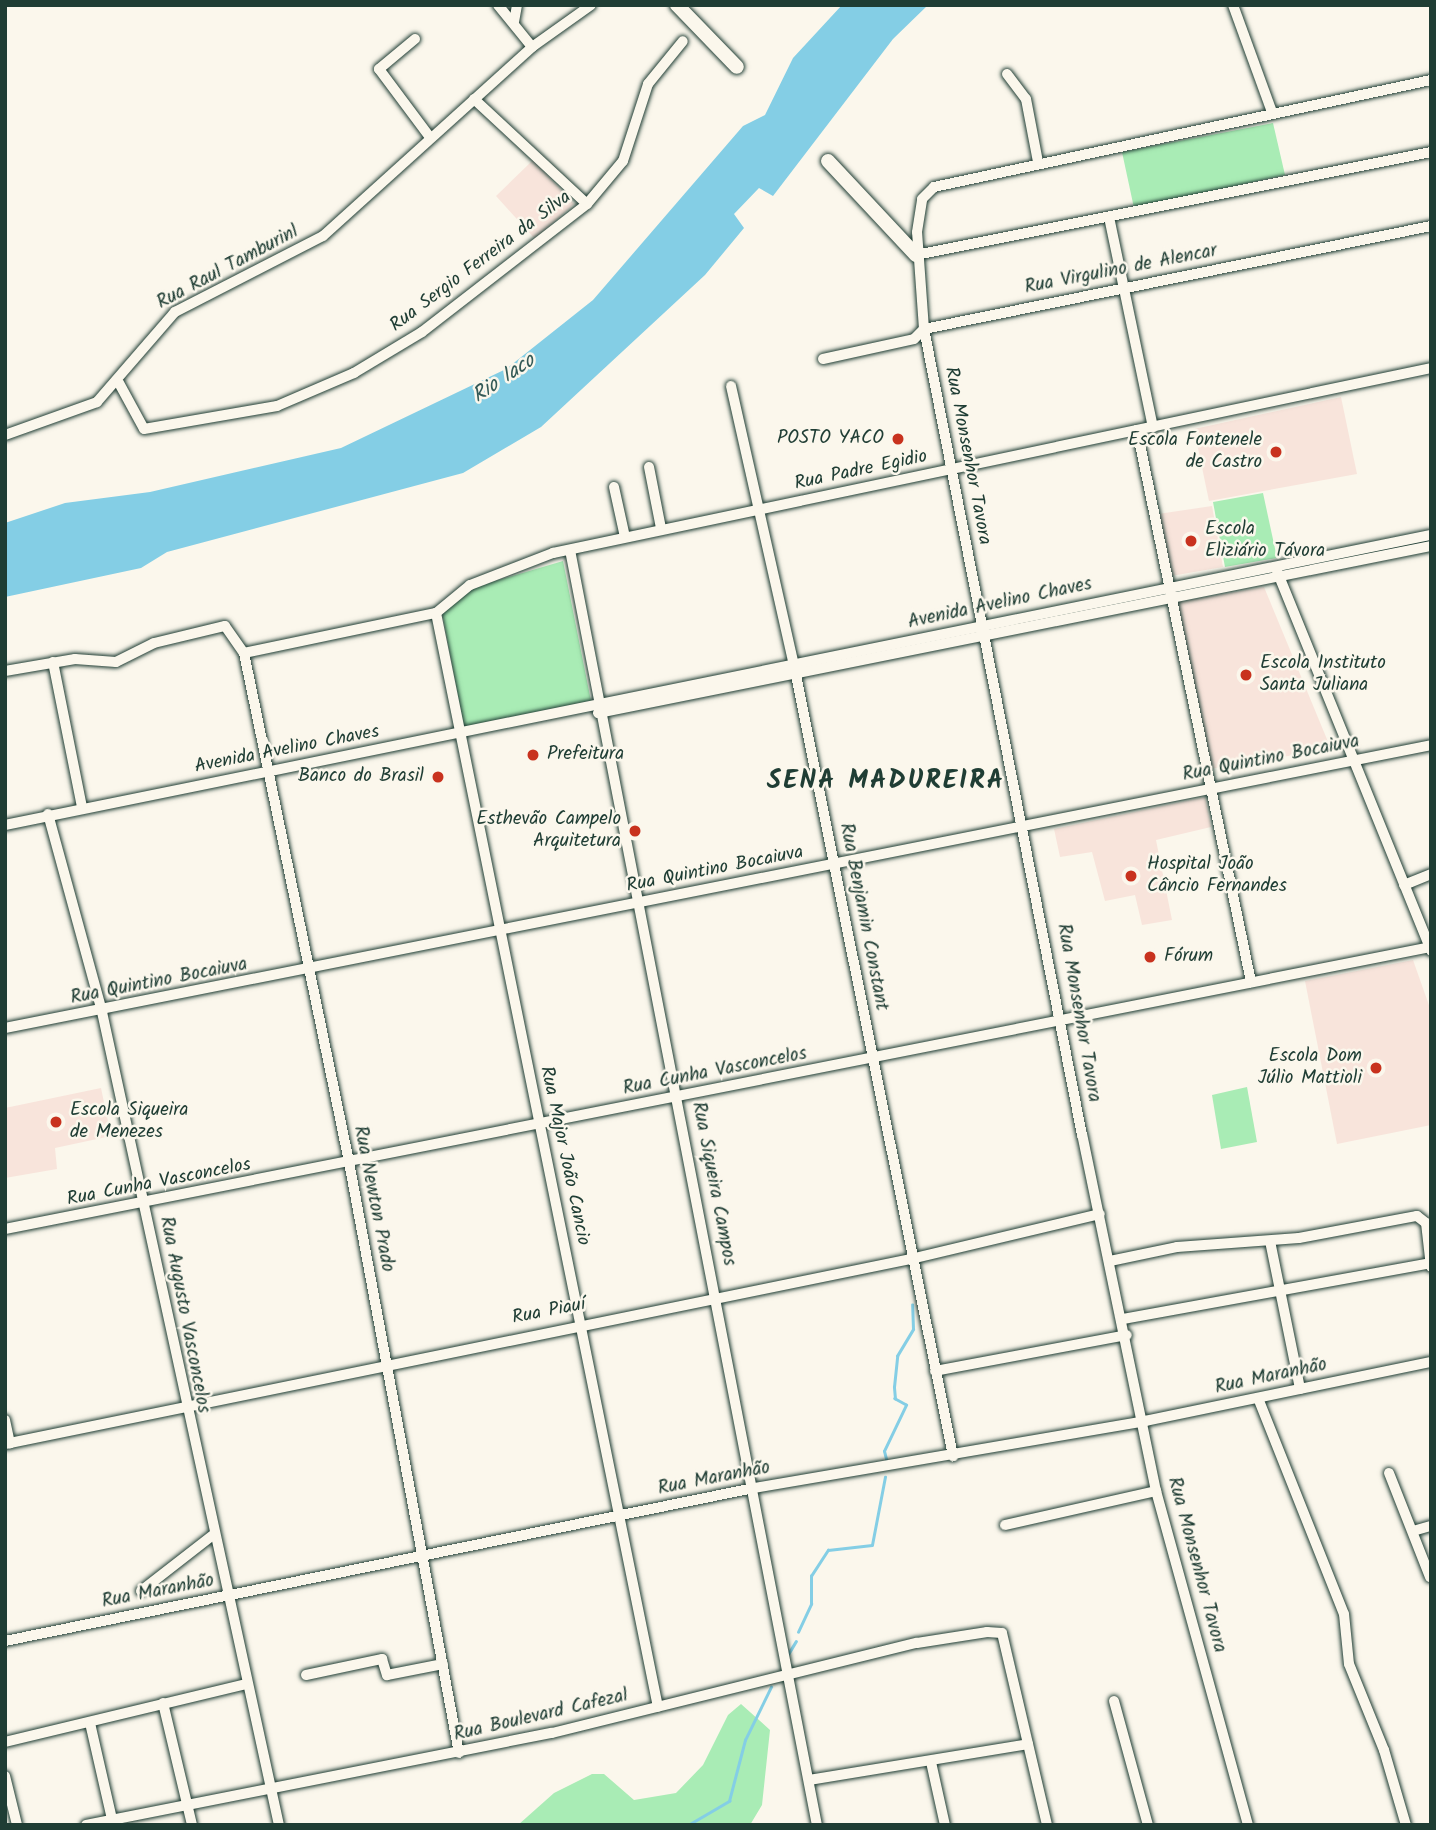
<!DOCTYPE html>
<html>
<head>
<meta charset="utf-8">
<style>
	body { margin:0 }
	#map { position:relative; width:1436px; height:1830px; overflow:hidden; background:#fbf7ec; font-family:Kalam,sans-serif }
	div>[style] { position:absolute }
	.built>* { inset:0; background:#f8e4db }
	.green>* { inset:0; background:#a9ecb5 }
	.water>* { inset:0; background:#84cee5 }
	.stream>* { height:2.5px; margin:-1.25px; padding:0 1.25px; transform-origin:1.25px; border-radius:1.25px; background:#84cee5 }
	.roads { filter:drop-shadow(0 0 2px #1f3d34) drop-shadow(0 0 2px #1f3d34) }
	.street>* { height:10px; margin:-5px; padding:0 5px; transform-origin:5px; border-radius:5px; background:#fbf7ec }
	.secondary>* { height:14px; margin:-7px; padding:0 7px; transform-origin:7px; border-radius:7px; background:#fbf7ec }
	.dots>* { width:19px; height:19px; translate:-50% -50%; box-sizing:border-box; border:4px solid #fbf7ec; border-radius:50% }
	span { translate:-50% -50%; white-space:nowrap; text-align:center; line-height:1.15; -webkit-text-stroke:5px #fbf7ec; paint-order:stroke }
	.street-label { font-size:19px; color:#1f3d34 }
	.poi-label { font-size:19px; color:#1f3d34 }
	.right { translate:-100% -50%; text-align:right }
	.left { translate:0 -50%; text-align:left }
	.water-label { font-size:21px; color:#335a57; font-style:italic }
	.district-label { font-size:26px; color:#1f3d34; font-weight:700; letter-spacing:2px }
	.frame { position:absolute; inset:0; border:7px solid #1f3d34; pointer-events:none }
</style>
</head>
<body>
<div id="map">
	<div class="built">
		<i style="clip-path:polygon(533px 160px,574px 204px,535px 239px,496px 196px)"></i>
		<i style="clip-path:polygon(1341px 397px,1357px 474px,1209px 501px,1194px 429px)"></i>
		<i style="clip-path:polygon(1212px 506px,1223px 567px,1171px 576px,1158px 514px)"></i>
		<i style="clip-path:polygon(1264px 587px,1331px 749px,1210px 769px,1178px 602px)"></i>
		<i style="clip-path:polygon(1205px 797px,1211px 827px,1156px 840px,1172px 920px,1142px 925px,1135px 895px,1105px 901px,1092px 852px,1060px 857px,1054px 829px)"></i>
		<i style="clip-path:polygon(1413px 960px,1431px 1011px,1431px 1125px,1337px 1144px,1305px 981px)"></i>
		<i style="clip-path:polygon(101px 1088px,111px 1136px,55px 1148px,57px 1169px,5px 1178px,5px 1108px)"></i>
	</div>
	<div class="green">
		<i style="clip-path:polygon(1273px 123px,1285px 175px,1134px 208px,1122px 152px)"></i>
		<i style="clip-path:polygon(1263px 493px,1277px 558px,1225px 567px,1213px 502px)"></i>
		<i style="clip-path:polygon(563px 561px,591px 701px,464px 727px,442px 612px,468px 589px)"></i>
		<i style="clip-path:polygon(1247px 1087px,1257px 1142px,1221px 1149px,1212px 1095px)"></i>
		<i style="clip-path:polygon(741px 1704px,770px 1730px,762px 1805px,750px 1825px,518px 1825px,554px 1793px,592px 1774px,604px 1774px,634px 1800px,676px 1793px,703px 1765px,728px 1715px)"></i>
	</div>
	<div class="water">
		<i style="clip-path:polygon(842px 5px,928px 5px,893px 39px,773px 196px,759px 188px,734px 214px,744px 228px,705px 275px,541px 427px,463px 473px,167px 552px,141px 568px,5px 597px,5px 523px,65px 503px,150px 492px,341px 448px,506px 369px,593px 300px,743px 126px,765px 115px,793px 58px)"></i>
	</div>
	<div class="stream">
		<i style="left:887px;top:1463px;width:12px;rotate:-104deg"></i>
		<i style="left:884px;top:1451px;width:51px;rotate:-64.4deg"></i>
		<i style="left:906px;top:1405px;width:13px;rotate:-151deg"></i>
		<i style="left:895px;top:1399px;width:12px;rotate:-95deg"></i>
		<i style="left:894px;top:1387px;width:31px;rotate:-84deg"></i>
		<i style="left:897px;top:1356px;width:31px;rotate:-59deg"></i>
		<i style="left:913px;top:1329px;width:24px;rotate:-92deg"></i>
		<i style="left:798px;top:1632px;width:31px;rotate:-65deg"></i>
		<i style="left:811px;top:1604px;width:28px;rotate:-90deg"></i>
		<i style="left:811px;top:1576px;width:31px;rotate:-57deg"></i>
		<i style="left:828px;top:1550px;width:44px;rotate:-6.5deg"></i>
		<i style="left:872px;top:1545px;width:69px;rotate:-79.2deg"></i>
		<i style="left:787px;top:1656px;width:17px;rotate:-59deg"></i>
		<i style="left:688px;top:1825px;width:48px;rotate:-30.3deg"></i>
		<i style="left:729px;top:1801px;width:63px;rotate:-75.3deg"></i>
		<i style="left:745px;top:1740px;width:59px;rotate:-63.9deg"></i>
	</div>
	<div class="roads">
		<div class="street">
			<i style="left:498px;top:5px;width:54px;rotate:51deg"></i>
			<i style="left:1233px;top:5px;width:114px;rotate:70deg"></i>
			<i style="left:514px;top:22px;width:17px;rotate:-80deg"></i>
			<i style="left:415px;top:39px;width:47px;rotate:140.2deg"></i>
			<i style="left:379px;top:69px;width:84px;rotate:53.3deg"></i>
			<i style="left:1007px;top:74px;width:31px;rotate:53deg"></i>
			<i style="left:1026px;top:99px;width:64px;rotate:79.2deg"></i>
			<i style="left:474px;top:99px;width:154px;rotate:42.9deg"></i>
			<i style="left:1109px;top:217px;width:215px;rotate:78.2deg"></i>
			<i style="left:916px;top:255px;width:525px;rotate:-11.31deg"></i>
			<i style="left:823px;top:359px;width:93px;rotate:-12.4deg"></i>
			<i style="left:914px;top:339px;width:14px;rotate:-45deg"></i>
			<i style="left:924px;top:329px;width:517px;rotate:-11.48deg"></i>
			<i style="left:119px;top:383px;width:52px;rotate:61.5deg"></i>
			<i style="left:144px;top:429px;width:135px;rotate:-9.8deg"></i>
			<i style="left:277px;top:406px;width:84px;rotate:-23.2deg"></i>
			<i style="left:354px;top:373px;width:79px;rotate:-31.1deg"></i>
			<i style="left:422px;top:332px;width:209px;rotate:-37.8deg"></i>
			<i style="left:587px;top:204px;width:56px;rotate:-50.1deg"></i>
			<i style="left:623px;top:161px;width:81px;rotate:-72deg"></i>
			<i style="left:648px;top:84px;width:55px;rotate:-50.9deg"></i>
			<i style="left:731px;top:386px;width:296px;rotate:77.3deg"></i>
			<i style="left:796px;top:675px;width:797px;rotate:78.63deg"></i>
			<i style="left:1137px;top:430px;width:564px;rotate:78.33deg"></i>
			<i style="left:5px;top:435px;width:98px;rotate:-19.7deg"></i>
			<i style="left:97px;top:402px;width:119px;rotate:-49.1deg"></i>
			<i style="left:175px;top:312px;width:166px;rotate:-27.2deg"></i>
			<i style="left:323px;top:236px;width:282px;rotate:-42.1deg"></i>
			<i style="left:532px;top:47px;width:72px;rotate:-35.4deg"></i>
			<i style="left:649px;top:467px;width:62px;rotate:78.9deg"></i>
			<i style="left:614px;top:487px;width:51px;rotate:77.6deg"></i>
			<i style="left:570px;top:550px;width:1299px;rotate:79.04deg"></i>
			<i style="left:1277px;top:571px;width:410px;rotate:67.9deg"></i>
			<i style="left:436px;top:613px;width:1116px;rotate:78.53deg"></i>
			<i style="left:244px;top:653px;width:196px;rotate:-11.8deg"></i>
			<i style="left:436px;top:613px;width:44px;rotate:-39.5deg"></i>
			<i style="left:470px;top:585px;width:89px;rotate:-21.1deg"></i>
			<i style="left:553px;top:553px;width:897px;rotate:-11.9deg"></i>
			<i style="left:53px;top:662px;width:148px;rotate:78.7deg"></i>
			<i style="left:5px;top:671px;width:71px;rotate:-9.7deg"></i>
			<i style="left:75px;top:659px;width:41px;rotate:4.2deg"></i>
			<i style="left:116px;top:662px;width:42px;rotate:-26.6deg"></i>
			<i style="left:154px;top:643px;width:73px;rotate:-13.5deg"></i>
			<i style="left:225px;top:626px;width:33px;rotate:55deg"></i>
			<i style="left:244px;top:653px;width:520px;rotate:78.34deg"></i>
			<i style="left:349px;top:1162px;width:601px;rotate:79.46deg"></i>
			<i style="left:598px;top:713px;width:850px;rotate:-11.34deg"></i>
			<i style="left:48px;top:814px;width:205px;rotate:74.7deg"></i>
			<i style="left:102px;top:1012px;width:832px;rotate:77.72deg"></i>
			<i style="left:5px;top:825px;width:1455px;rotate:-11.5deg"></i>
			<i style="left:1404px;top:885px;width:29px;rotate:-22deg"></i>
			<i style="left:5px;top:1028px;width:1454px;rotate:-11.22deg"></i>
			<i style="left:5px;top:1229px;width:1454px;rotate:-11.19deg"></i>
			<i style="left:1270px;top:1241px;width:151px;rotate:78.5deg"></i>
			<i style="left:1110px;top:1261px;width:68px;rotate:-11.8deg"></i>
			<i style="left:1177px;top:1247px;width:122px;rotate:-4.2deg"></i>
			<i style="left:1299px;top:1238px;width:120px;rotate:-10.6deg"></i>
			<i style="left:1417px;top:1216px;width:11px;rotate:38deg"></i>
			<i style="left:1426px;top:1223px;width:44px;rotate:83.5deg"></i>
			<i style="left:1123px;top:1319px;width:312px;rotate:-10.3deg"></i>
			<i style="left:935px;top:1371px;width:195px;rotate:-10.6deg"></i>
			<i style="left:1258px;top:1398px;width:232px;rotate:68.3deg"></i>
			<i style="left:1344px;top:1614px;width:50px;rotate:84.3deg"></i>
			<i style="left:1349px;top:1664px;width:93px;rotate:67.9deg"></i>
			<i style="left:1384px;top:1750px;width:78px;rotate:73.7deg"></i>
			<i style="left:5px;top:1420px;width:24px;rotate:78deg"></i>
			<i style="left:5px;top:1444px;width:925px;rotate:-11.54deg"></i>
			<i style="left:911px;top:1259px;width:194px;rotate:-13.4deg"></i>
			<i style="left:1389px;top:1473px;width:112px;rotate:68.5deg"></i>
			<i style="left:1005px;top:1525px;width:155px;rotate:-12.7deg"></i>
			<i style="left:1413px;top:1531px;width:19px;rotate:-16deg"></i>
			<i style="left:141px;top:1591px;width:91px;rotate:-37.9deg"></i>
			<i style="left:5px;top:1641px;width:764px;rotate:-11.55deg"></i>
			<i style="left:754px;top:1488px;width:397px;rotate:-9.7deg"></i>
			<i style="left:1145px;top:1421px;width:292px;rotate:-11.7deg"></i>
			<i style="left:306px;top:1675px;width:78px;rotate:-11.9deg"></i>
			<i style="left:382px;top:1659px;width:17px;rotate:73deg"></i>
			<i style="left:387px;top:1675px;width:57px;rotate:-11.1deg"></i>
			<i style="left:1114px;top:1701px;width:129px;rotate:74.7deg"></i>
			<i style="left:163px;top:1703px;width:125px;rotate:76.6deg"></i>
			<i style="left:90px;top:1723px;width:98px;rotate:77.1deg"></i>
			<i style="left:5px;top:1742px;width:249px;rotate:-13.5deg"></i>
			<i style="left:931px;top:1762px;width:65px;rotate:77.5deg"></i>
			<i style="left:5px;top:1776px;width:50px;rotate:76.2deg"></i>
			<i style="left:809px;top:1780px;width:222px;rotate:-9.3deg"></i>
			<i style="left:86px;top:1825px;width:475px;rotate:-11.2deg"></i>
			<i style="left:552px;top:1733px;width:376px;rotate:-13.9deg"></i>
			<i style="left:917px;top:1643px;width:71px;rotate:-8.9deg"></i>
			<i style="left:987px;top:1632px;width:15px;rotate:4deg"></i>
			<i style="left:1002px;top:1633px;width:197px;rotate:76.8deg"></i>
			<i style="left:1248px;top:1825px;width:346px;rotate:-105.4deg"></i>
			<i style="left:1156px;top:1491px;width:364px;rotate:-101.7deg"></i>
			<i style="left:1082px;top:1135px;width:821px;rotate:-101.09deg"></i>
			<i style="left:924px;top:329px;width:97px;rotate:-94.1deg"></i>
			<i style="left:917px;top:232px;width:33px;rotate:-81deg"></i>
			<i style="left:922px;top:199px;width:17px;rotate:-45deg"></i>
			<i style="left:934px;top:187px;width:508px;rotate:-12.15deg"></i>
		</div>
		<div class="secondary">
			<i style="left:677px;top:5px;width:86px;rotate:45.9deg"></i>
			<i style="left:828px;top:161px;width:129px;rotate:46.9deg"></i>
		</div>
	</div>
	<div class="dots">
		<i style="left:898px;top:439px;background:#c8321e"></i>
		<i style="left:1276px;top:452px;background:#c8321e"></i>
		<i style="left:1191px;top:541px;background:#c8321e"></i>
		<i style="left:1246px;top:675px;background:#c8321e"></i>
		<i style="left:533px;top:755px;background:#c8321e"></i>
		<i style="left:438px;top:777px;background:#c8321e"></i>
		<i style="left:635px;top:831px;background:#c8321e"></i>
		<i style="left:1131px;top:876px;background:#c8321e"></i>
		<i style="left:1150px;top:957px;background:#c8321e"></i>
		<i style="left:1376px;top:1068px;background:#c8321e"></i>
		<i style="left:56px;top:1122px;background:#c8321e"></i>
	</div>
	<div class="street-label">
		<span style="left:481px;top:262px;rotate:-37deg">Rua Sergio Ferreira da Silva</span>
		<span style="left:228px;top:268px;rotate:-28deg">Rua Raul Tamburinl</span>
		<span style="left:1121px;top:270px;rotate:-11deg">Rua Virgulino de Alencar</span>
		<span style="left:967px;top:456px;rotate:79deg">Rua Monsenhor Tavora</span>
		<span style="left:861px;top:471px;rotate:-12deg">Rua Padre Egidio</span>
		<span style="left:1000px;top:604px;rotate:-12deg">Avenida Avelino Chaves</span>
		<span style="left:287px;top:750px;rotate:-11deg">Avenida Avelino Chaves</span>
		<span style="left:1271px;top:759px;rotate:-11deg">Rua Quintino Bocaiuva</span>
		<span style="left:715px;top:870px;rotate:-11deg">Rua Quintino Bocaiuva</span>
		<span style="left:863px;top:917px;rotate:79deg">Rua Benjamin Constant</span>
		<span style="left:159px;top:982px;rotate:-11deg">Rua Quintino Bocaiuva</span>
		<span style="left:1078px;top:1013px;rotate:80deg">Rua Monsenhor Tavora</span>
		<span style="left:715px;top:1072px;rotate:-11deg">Rua Cunha Vasconcelos</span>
		<span style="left:564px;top:1156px;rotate:78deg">Rua Major João Cancio</span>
		<span style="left:159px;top:1183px;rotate:-11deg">Rua Cunha Vasconcelos</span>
		<span style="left:713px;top:1184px;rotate:79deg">Rua Siqueira Campos</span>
		<span style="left:373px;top:1199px;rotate:79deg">Rua Newton Prado</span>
		<span style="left:549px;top:1312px;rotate:-11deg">Rua Piauí</span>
		<span style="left:184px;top:1315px;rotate:79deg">Rua Augusto Vasconcelos</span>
		<span style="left:1271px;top:1377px;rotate:-12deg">Rua Maranhão</span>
		<span style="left:714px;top:1479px;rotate:-11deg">Rua Maranhão</span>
		<span style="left:1196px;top:1565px;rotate:75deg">Rua Monsenhor Tavora</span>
		<span style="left:158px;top:1592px;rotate:-11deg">Rua Maranhão</span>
		<span style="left:541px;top:1716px;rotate:-13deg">Rua Boulevard Cafezal</span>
	</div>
	<div class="poi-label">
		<span class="right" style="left:884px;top:439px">POSTO YACO</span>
		<span class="right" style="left:1262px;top:452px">Escola Fontenele<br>de Castro</span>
		<span class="left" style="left:1205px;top:541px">Escola<br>Eliziário Távora</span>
		<span class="left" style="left:1260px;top:675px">Escola Instituto<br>Santa Juliana</span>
		<span class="left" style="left:547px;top:755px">Prefeitura</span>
		<span class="right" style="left:424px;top:777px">Banco do Brasil</span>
		<span class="right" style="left:621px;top:831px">Esthevão Campelo<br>Arquitetura</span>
		<span class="left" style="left:1147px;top:876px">Hospital João<br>Câncio Fernandes</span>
		<span class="left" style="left:1164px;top:957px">Fórum</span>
		<span class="right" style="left:1362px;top:1068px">Escola Dom<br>Júlio Mattioli</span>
		<span class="left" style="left:70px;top:1122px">Escola Siqueira<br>de Menezes</span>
	</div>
	<div class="water-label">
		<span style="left:504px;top:379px;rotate:-34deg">Rio Iaco</span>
	</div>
	<div class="district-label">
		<span style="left:886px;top:782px">SENA MADUREIRA</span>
	</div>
	<div class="frame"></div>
</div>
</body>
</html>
